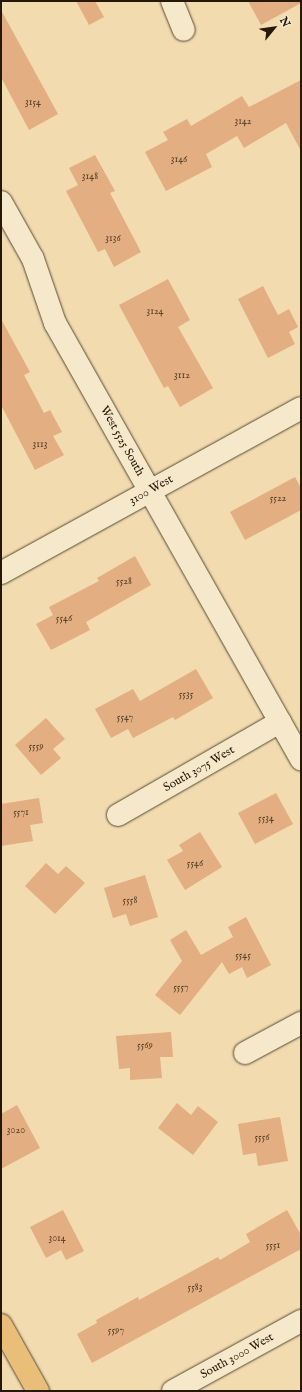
<!DOCTYPE html>
<html>
<head>
<meta charset="utf-8">
<style>
	body { margin:0 }
	#map { position:relative; width:302px; height:1392px; overflow:hidden; background:#f1dbaf; font-family:"IM FELL English",serif }
	div>[style] { position:absolute }
	.building>* { inset:0; background:#e2ae82 }
	.roads { filter:drop-shadow(0 0 1px #584930) drop-shadow(0 0 1px #584930) }
	.minor>* { height:22px; margin:-11px; padding:0 11px; transform-origin:11px; border-radius:11px; background:#f6e8cb }
	.major>* { height:22px; margin:-11px; padding:0 11px; transform-origin:11px; border-radius:11px; background:#e8be78 }
	span { translate:-50% -50%; white-space:nowrap; text-align:center; line-height:1.15; -webkit-text-stroke:3px #f6e8cb; paint-order:stroke }
	.number-label { font-size:10px; color:#543e24 }
	.number-label span { -webkit-text-stroke-width:0 }
	.street-label { font-size:12px; color:#251805 }
	.frame { position:absolute; inset:0; border:2px solid #251805; pointer-events:none }
	.north { position:absolute; left:254px; top:8px; width:40px; height:40px; -webkit-text-stroke:3px #f6e8cb; paint-order:stroke; rotate:61deg; font-size:11px; font-weight:700; line-height:16px; text-align:center; color:#251805 }
	.north::after { content:''; display:block; margin:auto; width:14px; height:18px; background:#251805; clip-path:polygon(50% 0,100% 100%,50% 72%,0 100%) }
</style>
</head>
<body>
<div id="map">
	<div class="building">
		<i style="clip-path:polygon(76px 1px,95px 1px,104px 17px,89px 25px)"></i>
		<i style="clip-path:polygon(248px 1px,301px 1px,301px 3px,261px 25px)"></i>
		<i style="clip-path:polygon(1px 10px,58px 114px,29px 130px,1px 77px)"></i>
		<i style="clip-path:polygon(301px 80px,301px 151px,286px 123px,244px 148px,237px 136px,206px 154px,212px 167px,166px 191px,145px 152px,168px 140px,163px 132px,187px 119px,191px 126px,242px 96px,249px 107px)"></i>
		<i style="clip-path:polygon(95px 155px,115px 191px,110px 193px,141px 252px,114px 267px,105px 249px,98px 252px,66px 191px,78px 185px,69px 168px)"></i>
		<i style="clip-path:polygon(168px 279px,190px 320px,178px 327px,213px 388px,180px 407px,168px 386px,164px 388px,119px 305px)"></i>
		<i style="clip-path:polygon(263px 286px,278px 315px,289px 309px,298px 327px,289px 332px,295px 344px,268px 358px,238px 299px)"></i>
		<i style="clip-path:polygon(1px 319px,30px 372px,24px 375px,44px 413px,50px 410px,62px 432px,53px 436px,64px 455px,35px 470px,1px 405px)"></i>
		<i style="clip-path:polygon(295px 477px,301px 488px,301px 510px,245px 540px,230px 512px)"></i>
		<i style="clip-path:polygon(135px 556px,151px 585px,86px 622px,90px 630px,51px 650px,36px 624px,53px 615px,49px 607px,99px 581px,97px 578px)"></i>
		<i style="clip-path:polygon(196px 669px,213px 698px,175px 720px,173px 717px,133px 738px,128px 729px,111px 738px,95px 709px,133px 689px,140px 701px)"></i>
		<i style="clip-path:polygon(46px 718px,65px 739px,53px 749px,61px 758px,41px 775px,15px 745px)"></i>
		<i style="clip-path:polygon(276px 793px,293px 824px,255px 844px,238px 813px)"></i>
		<i style="clip-path:polygon(39px 798px,43px 823px,30px 825px,33px 841px,1px 846px,1px 804px)"></i>
		<i style="clip-path:polygon(200px 832px,222px 867px,185px 890px,167px 860px,183px 851px,179px 845px)"></i>
		<i style="clip-path:polygon(46px 863px,58px 874px,66px 866px,85px 883px,55px 914px,25px 886px)"></i>
		<i style="clip-path:polygon(145px 875px,158px 917px,130px 926px,126px 914px,113px 918px,104px 888px)"></i>
		<i style="clip-path:polygon(246px 917px,271px 965px,247px 978px,242px 967px,229px 974px,222px 962px,180px 1015px,155px 995px,182px 961px,170px 940px,186px 930px,201px 955px,233px 937px,228px 927px)"></i>
		<i style="clip-path:polygon(171px 1032px,173px 1057px,160px 1057px,162px 1078px,130px 1080px,130px 1068px,119px 1069px,116px 1036px)"></i>
		<i style="clip-path:polygon(177px 1103px,191px 1115px,198px 1106px,218px 1122px,193px 1155px,158px 1128px)"></i>
		<i style="clip-path:polygon(17px 1105px,40px 1148px,1px 1169px,1px 1114px)"></i>
		<i style="clip-path:polygon(280px 1117px,288px 1161px,258px 1166px,256px 1153px,243px 1155px,238px 1124px)"></i>
		<i style="clip-path:polygon(63px 1210px,84px 1251px,66px 1260px,61px 1250px,46px 1258px,30px 1227px)"></i>
		<i style="clip-path:polygon(287px 1210px,301px 1235px,301px 1249px,92px 1363px,77px 1334px,97px 1323px,96px 1320px,138px 1297px,139px 1300px,218px 1257px,220px 1260px,250px 1242px,246px 1234px)"></i>
	</div>
	<div class="roads">
		<div class="minor">
			<i style="left:172px;top:1px;width:31px;rotate:68deg"></i>
			<i style="left:1px;top:202px;width:65px;rotate:60.7deg"></i>
			<i style="left:33px;top:259px;width:68px;rotate:71deg"></i>
			<i style="left:55px;top:323px;width:501px;rotate:60.57deg"></i>
			<i style="left:1px;top:573px;width:342px;rotate:-28.8deg"></i>
			<i style="left:118px;top:815px;width:187px;rotate:-29.9deg"></i>
			<i style="left:245px;top:1053px;width:64px;rotate:-28.2deg"></i>
			<i style="left:173px;top:1391px;width:146px;rotate:-28.7deg"></i>
		</div>
		<div class="major">
			<i style="left:1px;top:1325px;width:76px;rotate:60.7deg"></i>
		</div>
	</div>
	<div class="number-label">
		<span style="left:33px;top:103px">3154</span>
		<span style="left:243px;top:122px">3142</span>
		<span style="left:179px;top:160px">3146</span>
		<span style="left:90px;top:177px">3148</span>
		<span style="left:113px;top:239px">3136</span>
		<span style="left:155px;top:312px">3124</span>
		<span style="left:182px;top:376px">3112</span>
		<span style="left:40px;top:445px">3113</span>
		<span style="left:278px;top:499px">5522</span>
		<span style="left:124px;top:582px">5528</span>
		<span style="left:64px;top:619px">5546</span>
		<span style="left:186px;top:695px">5535</span>
		<span style="left:125px;top:718px">5547</span>
		<span style="left:36px;top:747px">5559</span>
		<span style="left:21px;top:813px">5571</span>
		<span style="left:266px;top:819px">5534</span>
		<span style="left:195px;top:864px">5546</span>
		<span style="left:130px;top:901px">5558</span>
		<span style="left:243px;top:956px">5545</span>
		<span style="left:181px;top:988px">5557</span>
		<span style="left:145px;top:1046px">5569</span>
		<span style="left:16px;top:1131px">3020</span>
		<span style="left:262px;top:1138px">5556</span>
		<span style="left:57px;top:1239px">3014</span>
		<span style="left:273px;top:1246px">5551</span>
		<span style="left:195px;top:1288px">5583</span>
		<span style="left:116px;top:1331px">5597</span>
	</div>
	<div class="street-label">
		<span style="left:122px;top:441px;rotate:61deg">West 5525 South</span>
		<span style="left:151px;top:490px;rotate:-29deg">3100 West</span>
		<span style="left:199px;top:769px;rotate:-30deg">South 3075 West</span>
		<span style="left:237px;top:1356px;rotate:-29deg">South 3000 West</span>
	</div>
	<div class="frame"></div>
	<div class="north">N</div>
</div>
</body>
</html>
